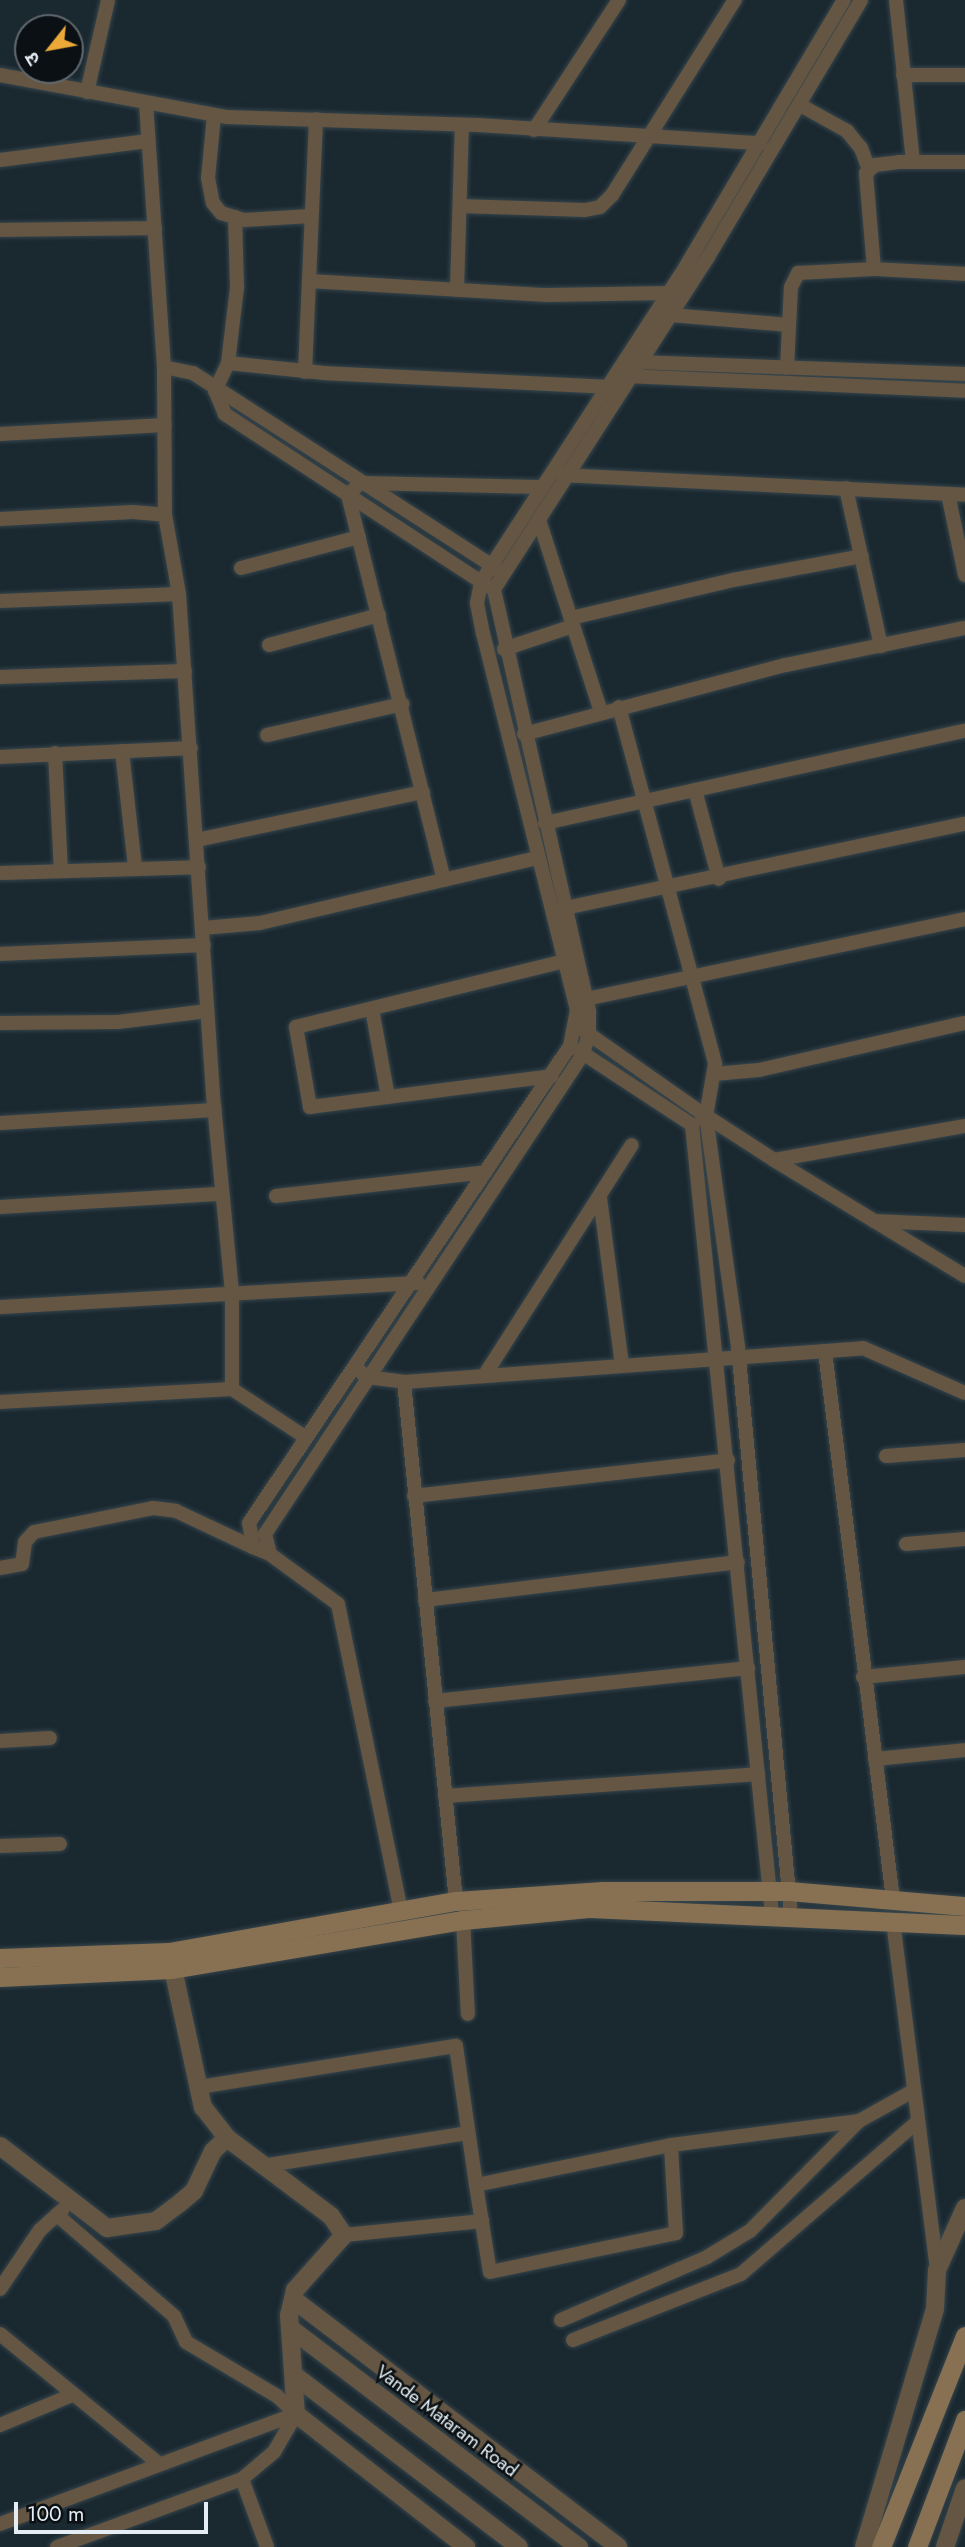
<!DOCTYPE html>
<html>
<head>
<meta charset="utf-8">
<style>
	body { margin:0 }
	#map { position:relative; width:965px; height:2547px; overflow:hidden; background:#1a2830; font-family:Jost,"Noto Sans Devanagari",sans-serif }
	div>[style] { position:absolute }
	.roads { filter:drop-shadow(0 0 2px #36444b) drop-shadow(0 0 2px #36444b) }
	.minor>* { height:14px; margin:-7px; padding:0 7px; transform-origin:7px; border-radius:7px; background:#645643 }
	.tertiary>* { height:18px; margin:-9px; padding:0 9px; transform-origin:9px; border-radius:9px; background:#645643 }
	.secondary>* { height:19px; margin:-9.5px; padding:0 9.5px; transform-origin:9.5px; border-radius:9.5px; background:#877152 }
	span { translate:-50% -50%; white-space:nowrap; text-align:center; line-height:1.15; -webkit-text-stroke:5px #0a1013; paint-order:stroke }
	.street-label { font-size:19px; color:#e4edf3 }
	.north { position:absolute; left:14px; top:14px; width:70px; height:70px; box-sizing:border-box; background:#0a1013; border:2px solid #61686d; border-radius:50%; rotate:239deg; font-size:19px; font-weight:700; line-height:28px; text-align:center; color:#e4edf3 }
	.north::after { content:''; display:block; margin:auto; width:24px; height:32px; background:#eba939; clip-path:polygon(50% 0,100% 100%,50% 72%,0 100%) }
	.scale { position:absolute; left:14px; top:2502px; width:194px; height:32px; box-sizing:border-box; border:4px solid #e4edf3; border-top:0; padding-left:9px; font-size:21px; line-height:24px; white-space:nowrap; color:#e4edf3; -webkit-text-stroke:5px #0a1013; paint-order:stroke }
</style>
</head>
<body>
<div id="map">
	<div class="roads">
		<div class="minor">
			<i style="left:896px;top:0;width:163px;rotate:84deg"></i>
			<i style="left:0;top:75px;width:230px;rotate:10.5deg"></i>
			<i style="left:226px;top:117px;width:252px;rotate:1.8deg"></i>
			<i style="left:478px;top:125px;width:283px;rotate:3.7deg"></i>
			<i style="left:903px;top:75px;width:62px"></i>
			<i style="left:87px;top:92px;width:94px;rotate:-77.1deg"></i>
			<i style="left:800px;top:105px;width:54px;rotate:29deg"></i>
			<i style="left:847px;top:131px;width:22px;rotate:51deg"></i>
			<i style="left:861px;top:148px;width:23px;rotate:70deg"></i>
			<i style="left:214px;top:115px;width:63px;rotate:95.4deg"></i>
			<i style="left:208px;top:178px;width:25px;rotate:79deg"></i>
			<i style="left:213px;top:203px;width:13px;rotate:51deg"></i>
			<i style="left:221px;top:213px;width:24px;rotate:17deg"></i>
			<i style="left:244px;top:220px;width:67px;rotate:-3.4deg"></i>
			<i style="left:534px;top:130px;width:155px;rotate:-56.8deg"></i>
			<i style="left:0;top:160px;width:149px;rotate:-7.3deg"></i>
			<i style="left:460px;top:206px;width:125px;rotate:1.8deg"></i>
			<i style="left:585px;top:210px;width:15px;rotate:-11deg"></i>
			<i style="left:600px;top:207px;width:17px;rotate:-45deg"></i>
			<i style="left:612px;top:195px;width:231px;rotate:-57.8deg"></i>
			<i style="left:0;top:230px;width:155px;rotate:-0.7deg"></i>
			<i style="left:874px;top:269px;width:91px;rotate:3.1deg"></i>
			<i style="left:309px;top:281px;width:238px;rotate:3.4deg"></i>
			<i style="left:547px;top:295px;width:122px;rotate:-0.9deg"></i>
			<i style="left:457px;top:290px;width:165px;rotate:-88.3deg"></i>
			<i style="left:672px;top:315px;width:117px;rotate:4.9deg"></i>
			<i style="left:637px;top:362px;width:328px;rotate:2.1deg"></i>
			<i style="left:228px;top:363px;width:77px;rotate:-83.2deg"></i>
			<i style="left:237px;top:287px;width:70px;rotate:-91.6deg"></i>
			<i style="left:164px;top:367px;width:30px;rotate:12deg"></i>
			<i style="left:193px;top:373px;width:365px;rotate:32.8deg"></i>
			<i style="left:787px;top:368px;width:81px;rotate:-87.2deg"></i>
			<i style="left:791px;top:287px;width:16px;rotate:-63deg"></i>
			<i style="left:798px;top:273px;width:76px;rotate:-3deg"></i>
			<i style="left:874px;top:269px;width:96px;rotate:-94.8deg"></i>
			<i style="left:866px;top:173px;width:12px;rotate:-42deg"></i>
			<i style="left:875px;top:165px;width:24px;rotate:-7deg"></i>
			<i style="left:899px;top:162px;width:66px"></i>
			<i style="left:305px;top:372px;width:253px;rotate:-87.5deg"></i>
			<i style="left:627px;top:376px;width:338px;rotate:2.5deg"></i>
			<i style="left:0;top:434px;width:165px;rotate:-3.1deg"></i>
			<i style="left:563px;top:475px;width:402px;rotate:2.8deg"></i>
			<i style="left:846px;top:488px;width:162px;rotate:77.5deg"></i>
			<i style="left:948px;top:494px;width:83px;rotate:78.1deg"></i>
			<i style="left:0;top:519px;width:133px;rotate:-3deg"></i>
			<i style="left:133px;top:512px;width:32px;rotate:5deg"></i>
			<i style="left:540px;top:523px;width:199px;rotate:72.1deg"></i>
			<i style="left:241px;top:568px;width:122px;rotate:-14.7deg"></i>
			<i style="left:489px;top:587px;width:316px;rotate:-146.8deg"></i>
			<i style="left:225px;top:414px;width:25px;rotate:-113deg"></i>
			<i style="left:215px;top:391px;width:31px;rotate:-65deg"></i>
			<i style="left:228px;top:363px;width:97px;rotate:5.9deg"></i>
			<i style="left:324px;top:373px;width:285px;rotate:2.8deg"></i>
			<i style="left:0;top:601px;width:179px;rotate:-2.2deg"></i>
			<i style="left:571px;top:618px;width:166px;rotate:-13.2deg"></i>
			<i style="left:733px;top:580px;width:131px;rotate:-10.5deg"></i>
			<i style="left:269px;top:645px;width:114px;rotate:-15.3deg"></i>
			<i style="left:504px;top:649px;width:73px;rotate:-18.4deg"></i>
			<i style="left:0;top:677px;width:185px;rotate:-1.9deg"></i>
			<i style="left:619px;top:707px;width:370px;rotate:74.9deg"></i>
			<i style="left:715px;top:1064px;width:53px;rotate:99.8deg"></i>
			<i style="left:524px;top:734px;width:271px;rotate:-14.8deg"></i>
			<i style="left:786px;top:665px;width:183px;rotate:-11.7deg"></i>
			<i style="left:267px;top:735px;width:139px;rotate:-12.9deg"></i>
			<i style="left:122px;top:751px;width:117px;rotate:83.6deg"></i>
			<i style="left:55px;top:753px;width:117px;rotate:87.1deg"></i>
			<i style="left:0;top:757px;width:191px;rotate:-2.7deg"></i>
			<i style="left:695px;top:790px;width:92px;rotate:74.9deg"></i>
			<i style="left:545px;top:823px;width:430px;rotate:-12.4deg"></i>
			<i style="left:197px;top:840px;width:231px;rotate:-12deg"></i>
			<i style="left:0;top:873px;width:199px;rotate:-1.7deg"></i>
			<i style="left:444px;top:880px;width:397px;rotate:-104deg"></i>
			<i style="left:348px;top:495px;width:17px;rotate:-45deg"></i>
			<i style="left:360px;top:483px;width:183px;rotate:1.3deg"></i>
			<i style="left:565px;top:908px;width:409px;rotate:-11.9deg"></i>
			<i style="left:203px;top:928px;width:57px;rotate:-5deg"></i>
			<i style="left:260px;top:923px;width:285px;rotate:-13.2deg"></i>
			<i style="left:0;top:954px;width:204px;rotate:-2.5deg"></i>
			<i style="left:586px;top:999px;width:387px;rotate:-11.9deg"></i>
			<i style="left:372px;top:1009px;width:89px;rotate:79.7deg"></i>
			<i style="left:0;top:1023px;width:118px;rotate:-0.5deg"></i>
			<i style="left:118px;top:1022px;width:90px;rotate:-7deg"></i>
			<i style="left:583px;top:1030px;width:150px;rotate:35deg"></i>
			<i style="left:706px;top:1116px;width:233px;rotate:82.1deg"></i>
			<i style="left:738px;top:1347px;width:570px;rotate:84.67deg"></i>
			<i style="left:578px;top:1050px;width:136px;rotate:33.3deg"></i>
			<i style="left:692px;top:1125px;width:793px;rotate:84.21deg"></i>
			<i style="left:714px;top:1074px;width:45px;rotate:-5.1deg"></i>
			<i style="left:759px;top:1070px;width:211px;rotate:-12.9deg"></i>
			<i style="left:552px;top:1076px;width:244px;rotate:172.7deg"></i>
			<i style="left:310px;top:1107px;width:81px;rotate:-99.9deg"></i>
			<i style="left:296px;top:1027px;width:276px;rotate:-13.8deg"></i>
			<i style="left:702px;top:1119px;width:5px;rotate:-37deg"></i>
			<i style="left:706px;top:1116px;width:81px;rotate:32.9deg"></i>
			<i style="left:774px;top:1160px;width:194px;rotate:-10.1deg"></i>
			<i style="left:0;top:1123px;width:215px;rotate:-3.5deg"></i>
			<i style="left:774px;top:1160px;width:223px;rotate:31.3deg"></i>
			<i style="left:276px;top:1196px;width:211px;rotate:-6.5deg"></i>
			<i style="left:600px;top:1198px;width:168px;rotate:82.5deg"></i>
			<i style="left:0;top:1207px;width:222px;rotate:-3.4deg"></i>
			<i style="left:874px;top:1221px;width:91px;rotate:2.5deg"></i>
			<i style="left:0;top:1307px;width:419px;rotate:-3.3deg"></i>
			<i style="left:825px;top:1351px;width:552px;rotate:82.93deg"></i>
			<i style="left:360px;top:1371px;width:8px;rotate:45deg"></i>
			<i style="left:366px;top:1377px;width:38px;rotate:7deg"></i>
			<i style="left:404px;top:1382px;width:460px;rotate:-4.2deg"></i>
			<i style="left:863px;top:1348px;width:111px;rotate:23.8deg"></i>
			<i style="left:484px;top:1376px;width:274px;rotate:-57.4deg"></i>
			<i style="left:404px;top:1382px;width:522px;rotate:84.28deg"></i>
			<i style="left:232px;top:1389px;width:87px;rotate:33.3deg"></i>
			<i style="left:0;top:1402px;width:232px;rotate:-3.2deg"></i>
			<i style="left:232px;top:1389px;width:97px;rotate:-90deg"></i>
			<i style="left:232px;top:1292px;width:199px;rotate:-95.5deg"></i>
			<i style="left:213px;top:1094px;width:501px;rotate:-93.89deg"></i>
			<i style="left:179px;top:594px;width:80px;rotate:-100deg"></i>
			<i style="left:165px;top:515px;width:148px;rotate:-90.4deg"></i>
			<i style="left:164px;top:367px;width:264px;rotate:-93.9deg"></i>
			<i style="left:886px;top:1456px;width:79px;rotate:-4.3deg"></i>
			<i style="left:414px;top:1496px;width:316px;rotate:-6.5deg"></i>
			<i style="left:906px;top:1544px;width:59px;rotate:-4.8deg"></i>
			<i style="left:270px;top:1554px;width:21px;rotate:-104deg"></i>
			<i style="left:265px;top:1534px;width:576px;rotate:-56.48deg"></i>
			<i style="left:583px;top:1054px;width:22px;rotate:-74deg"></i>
			<i style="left:589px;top:1033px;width:22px;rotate:-90deg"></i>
			<i style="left:589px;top:1011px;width:433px;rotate:-102.7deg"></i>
			<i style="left:494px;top:589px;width:395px;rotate:-57.2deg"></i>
			<i style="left:708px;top:257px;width:299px;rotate:-59.2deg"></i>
			<i style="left:0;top:1568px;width:22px;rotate:-10deg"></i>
			<i style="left:22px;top:1564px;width:22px;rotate:-82deg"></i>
			<i style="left:25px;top:1542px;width:13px;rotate:-48deg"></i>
			<i style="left:34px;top:1532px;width:121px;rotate:-11.4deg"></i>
			<i style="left:153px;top:1508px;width:23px;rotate:7deg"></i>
			<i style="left:176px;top:1511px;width:85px;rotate:25.1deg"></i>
			<i style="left:425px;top:1600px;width:315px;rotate:-6.9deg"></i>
			<i style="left:863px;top:1677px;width:102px;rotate:-5.6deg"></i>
			<i style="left:435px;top:1701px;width:315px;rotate:-6deg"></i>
			<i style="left:0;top:1741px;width:50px;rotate:-3.4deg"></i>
			<i style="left:875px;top:1759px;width:90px;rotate:-5.7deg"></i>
			<i style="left:445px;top:1796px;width:314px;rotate:-4deg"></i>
			<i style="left:0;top:1846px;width:60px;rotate:-1.9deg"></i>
			<i style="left:401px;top:1911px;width:313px;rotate:-101.6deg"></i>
			<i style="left:338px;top:1604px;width:84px;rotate:-143.7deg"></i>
			<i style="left:270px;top:1554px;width:18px;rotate:-158deg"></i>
			<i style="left:253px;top:1547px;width:24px;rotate:-99deg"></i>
			<i style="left:249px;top:1523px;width:575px;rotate:-56.06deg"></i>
			<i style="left:570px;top:1046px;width:37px;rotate:-79deg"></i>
			<i style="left:577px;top:1010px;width:388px;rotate:-104deg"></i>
			<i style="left:483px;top:634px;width:32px;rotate:-101deg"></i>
			<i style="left:477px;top:603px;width:21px;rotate:-79deg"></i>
			<i style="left:481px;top:582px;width:365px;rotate:-57deg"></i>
			<i style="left:680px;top:276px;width:321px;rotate:-59.3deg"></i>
			<i style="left:463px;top:1920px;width:94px;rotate:87deg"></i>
			<i style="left:893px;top:1921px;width:352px;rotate:82.8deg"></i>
			<i style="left:199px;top:2087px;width:260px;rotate:-9.1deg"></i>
			<i style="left:456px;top:2046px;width:140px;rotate:81.8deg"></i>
			<i style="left:476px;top:2185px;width:199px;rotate:-11.6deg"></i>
			<i style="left:671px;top:2145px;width:190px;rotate:-7.3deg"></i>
			<i style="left:859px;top:2121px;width:62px;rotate:-29.1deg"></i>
			<i style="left:262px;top:2166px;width:209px;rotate:-9.1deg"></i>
			<i style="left:476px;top:2185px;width:88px;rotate:80.9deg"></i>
			<i style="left:490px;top:2272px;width:190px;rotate:-11.8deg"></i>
			<i style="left:676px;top:2233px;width:88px;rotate:-93.3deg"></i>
			<i style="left:57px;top:2215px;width:155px;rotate:40.8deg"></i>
			<i style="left:174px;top:2316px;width:29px;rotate:65deg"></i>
			<i style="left:186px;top:2342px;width:106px;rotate:30.7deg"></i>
			<i style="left:277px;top:2396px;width:26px;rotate:43deg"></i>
			<i style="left:344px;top:2235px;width:139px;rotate:-5.8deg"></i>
			<i style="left:0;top:2289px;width:71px;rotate:-55.9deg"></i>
			<i style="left:40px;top:2230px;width:30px;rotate:-42deg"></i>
			<i style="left:561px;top:2320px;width:159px;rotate:-23.3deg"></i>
			<i style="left:707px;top:2257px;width:50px;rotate:-31.2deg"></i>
			<i style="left:750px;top:2231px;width:155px;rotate:-45.3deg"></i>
			<i style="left:0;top:2334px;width:203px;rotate:39.2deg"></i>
			<i style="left:573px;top:2340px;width:180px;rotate:-21.4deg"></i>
			<i style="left:741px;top:2274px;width:233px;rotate:-40.8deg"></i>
			<i style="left:0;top:2425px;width:78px;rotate:-22.6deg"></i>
			<i style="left:0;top:2524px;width:316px;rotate:-20.4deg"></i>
			<i style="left:57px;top:2547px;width:197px;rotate:-20.2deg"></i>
			<i style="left:267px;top:2547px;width:72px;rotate:-110.2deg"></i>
			<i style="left:242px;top:2479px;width:42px;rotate:-40.2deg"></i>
			<i style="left:274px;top:2452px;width:44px;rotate:-59.9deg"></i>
		</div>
		<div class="tertiary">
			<i style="left:170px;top:1955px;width:156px;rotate:77.8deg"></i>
			<i style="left:203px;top:2107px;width:39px;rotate:52deg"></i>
			<i style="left:227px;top:2138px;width:130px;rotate:36.9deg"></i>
			<i style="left:331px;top:2216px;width:23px;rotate:56deg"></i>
			<i style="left:344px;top:2235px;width:74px;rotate:131.7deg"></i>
			<i style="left:295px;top:2290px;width:26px;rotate:103deg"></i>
			<i style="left:289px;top:2315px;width:99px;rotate:86deg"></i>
			<i style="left:296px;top:2414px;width:216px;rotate:38deg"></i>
			<i style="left:0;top:2146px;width:135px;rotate:37.5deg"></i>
			<i style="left:107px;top:2228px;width:49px;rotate:-8.1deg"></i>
			<i style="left:156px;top:2221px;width:31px;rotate:-37deg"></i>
			<i style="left:181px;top:2202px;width:17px;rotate:-40deg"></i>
			<i style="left:194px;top:2191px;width:44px;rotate:-64.6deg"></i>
			<i style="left:213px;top:2151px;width:19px;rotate:-43deg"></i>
			<i style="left:293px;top:2299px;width:409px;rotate:37.3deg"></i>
			<i style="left:290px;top:2328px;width:363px;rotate:37.2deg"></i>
			<i style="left:294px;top:2375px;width:283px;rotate:37.4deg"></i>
			<i style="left:864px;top:2547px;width:248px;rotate:-73.4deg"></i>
			<i style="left:935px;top:2309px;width:39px;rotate:-87deg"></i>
			<i style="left:937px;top:2270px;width:68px;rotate:-65.7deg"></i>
			<i style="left:945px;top:2547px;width:62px;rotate:-71.3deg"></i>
		</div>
		<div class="secondary">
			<i style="left:0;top:1958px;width:169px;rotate:-2deg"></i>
			<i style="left:169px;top:1952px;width:291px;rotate:-10.1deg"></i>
			<i style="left:456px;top:1901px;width:147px;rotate:-3.9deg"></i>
			<i style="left:603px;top:1891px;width:186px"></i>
			<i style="left:789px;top:1891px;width:177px;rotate:4.9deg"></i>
			<i style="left:0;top:1977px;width:172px;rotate:-2.7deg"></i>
			<i style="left:172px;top:1969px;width:295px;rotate:-9.6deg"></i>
			<i style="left:463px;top:1920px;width:126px;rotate:-5.5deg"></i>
			<i style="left:588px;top:1908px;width:377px;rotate:2.6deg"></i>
			<i style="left:881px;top:2547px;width:227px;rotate:-68.3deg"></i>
			<i style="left:917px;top:2547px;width:136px;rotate:-69.3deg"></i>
		</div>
	</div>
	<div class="street-label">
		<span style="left:447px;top:2421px;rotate:37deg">Vande Mataram Road</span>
	</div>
	<div class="north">उ</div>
	<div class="scale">100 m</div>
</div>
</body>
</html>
